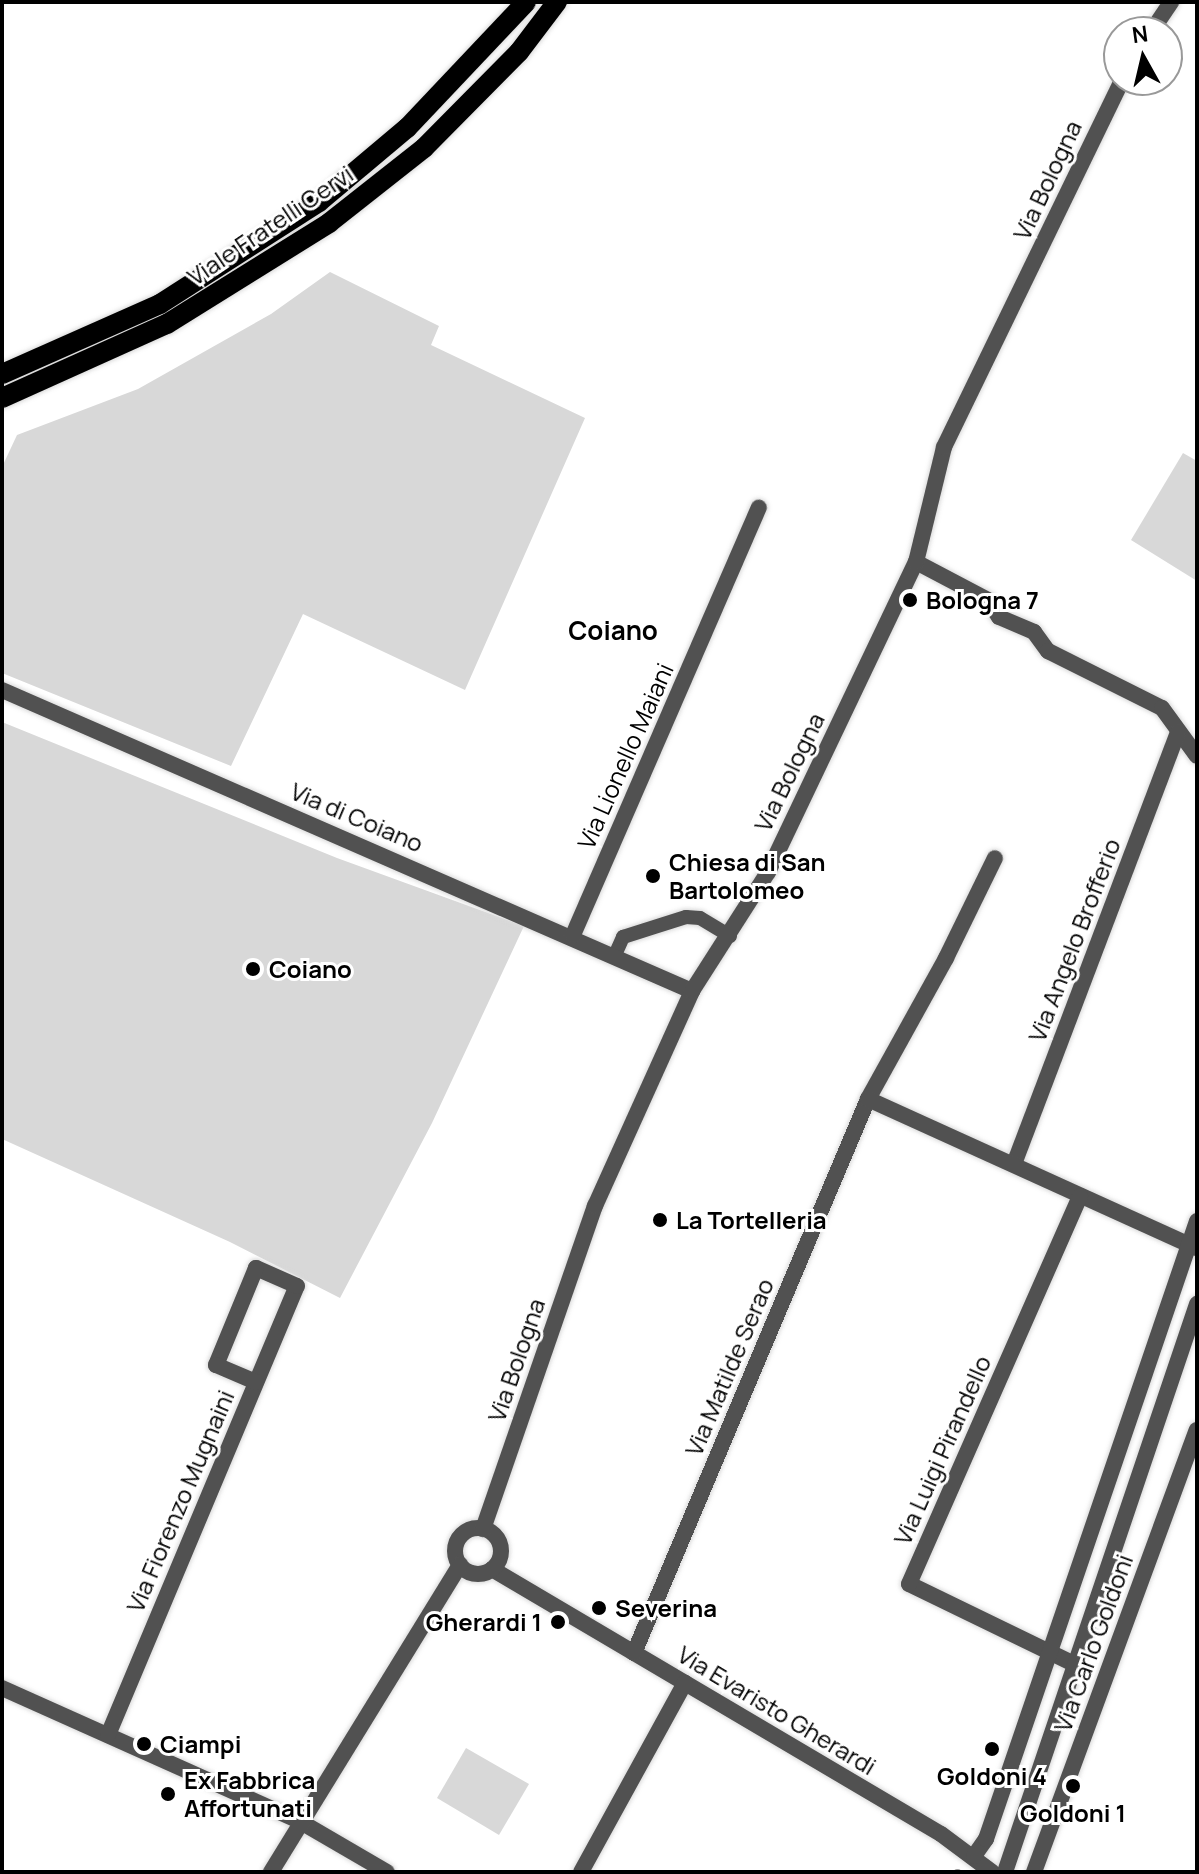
<!DOCTYPE html>
<html>
<head>
<meta charset="utf-8">
<style>
	body { margin:0 }
	#map { position:relative; width:1199px; height:1874px; overflow:hidden; background:#fff; font-family:Manrope,sans-serif }
	div>[style] { position:absolute }
	.green>* { inset:0; background:#d8d8d8 }
	.stream>* { height:6px; margin:-3px; padding:0 3px; transform-origin:3px; border-radius:3px; background:#9f9f9f }
	.roads { filter:drop-shadow(0 0 2px #dbdbdb) drop-shadow(0 0 2px #dbdbdb) }
	.pedestrian>* { height:14px; margin:-7px; padding:0 7px; transform-origin:7px; border-radius:7px; background:#515151 }
	.minor>* { height:16px; margin:-8px; padding:0 8px; transform-origin:8px; border-radius:8px; background:#515151 }
	.tertiary>* { height:16px; margin:-8px; padding:0 8px; transform-origin:8px; border-radius:8px; background:#515151 }
	.tertiary>.ring { margin:-8px; padding:0; box-sizing:content-box; background:none; border:16px solid #515151; border-radius:50% }
	.primary>* { height:20px; margin:-10px; padding:0 10px; transform-origin:10px; border-radius:10px; background:#000 }
	.dots>* { width:22px; height:22px; translate:-50% -50%; box-sizing:border-box; border:4px solid #fff; border-radius:50% }
	span { translate:-50% -50%; white-space:nowrap; text-align:center; line-height:1.15; -webkit-text-stroke:6px #fff; paint-order:stroke }
	.street-label { font-size:24px; color:#000 }
	.poi-label { font-size:24px; color:#000; font-weight:700 }
	.left { translate:0 -50%; text-align:left }
	.right { translate:-100% -50%; text-align:right }
	.neighbourhood-label { font-size:26px; color:#000; font-weight:700 }
	.frame { position:absolute; inset:0; border:4px solid #000; pointer-events:none }
	.north { position:absolute; left:1103px; top:16px; width:80px; height:80px; box-sizing:border-box; background:#fff; border:2px solid #999; border-radius:50%; rotate:352deg; font-size:22px; font-weight:700; line-height:32px; text-align:center; color:#000 }
	.north::after { content:''; display:block; margin:auto; width:28px; height:36px; background:#000; clip-path:polygon(50% 0,100% 100%,50% 72%,0 100%) }
</style>
</head>
<body>
<div id="map">
	<div class="green">
		<i style="clip-path:polygon(330px 272px,439px 326px,431px 345px,585px 418px,465px 690px,303px 614px,231px 766px,2px 673px,2px 467px,17px 435px,138px 389px,271px 314px)"></i>
		<i style="clip-path:polygon(1183px 453px,1197px 461px,1197px 581px,1131px 540px)"></i>
		<i style="clip-path:polygon(2px 722px,337px 858px,524px 926px,432px 1123px,340px 1298px,230px 1242px,2px 1139px)"></i>
		<i style="clip-path:polygon(466px 1748px,529px 1784px,499px 1835px,437px 1798px)"></i>
	</div>
	<div class="stream">
		<i style="left:957px;top:1872px;width:1px"></i>
	</div>
	<div class="roads">
		<div class="pedestrian">
			<i style="left:615px;top:955px;width:20px;rotate:-66deg"></i>
			<i style="left:623px;top:937px;width:66px;rotate:-17.6deg"></i>
			<i style="left:686px;top:917px;width:14px;rotate:4deg"></i>
			<i style="left:700px;top:918px;width:35px;rotate:31deg"></i>
		</div>
		<div class="minor">
			<i style="left:916px;top:562px;width:81px;rotate:27.8deg"></i>
			<i style="left:988px;top:600px;width:20px;rotate:57deg"></i>
			<i style="left:999px;top:617px;width:38px;rotate:23deg"></i>
			<i style="left:1034px;top:632px;width:24px;rotate:54deg"></i>
			<i style="left:1048px;top:651px;width:127px;rotate:26.6deg"></i>
			<i style="left:1162px;top:708px;width:59px;rotate:53.9deg"></i>
			<i style="left:2px;top:690px;width:753px;rotate:23.57deg"></i>
			<i style="left:573px;top:935px;width:466px;rotate:-66.5deg"></i>
			<i style="left:868px;top:1099px;width:161px;rotate:-61deg"></i>
			<i style="left:946px;top:958px;width:111px;rotate:-63.9deg"></i>
			<i style="left:1014px;top:1164px;width:462px;rotate:-69.2deg"></i>
			<i style="left:492px;top:1569px;width:521px;rotate:30.55deg"></i>
			<i style="left:941px;top:1834px;width:64px;rotate:36.7deg"></i>
			<i style="left:634px;top:1653px;width:601px;rotate:-67.1deg"></i>
			<i style="left:868px;top:1099px;width:361px;rotate:24.4deg"></i>
			<i style="left:1072px;top:1663px;width:181px;rotate:-154.1deg"></i>
			<i style="left:909px;top:1584px;width:424px;rotate:-66.2deg"></i>
			<i style="left:2px;top:1688px;width:328px;rotate:24.1deg"></i>
			<i style="left:301px;top:1822px;width:99px;rotate:30.2deg"></i>
			<i style="left:108px;top:1735px;width:487px;rotate:-67.2deg"></i>
			<i style="left:297px;top:1286px;width:45px;rotate:-156.3deg"></i>
			<i style="left:256px;top:1268px;width:105px;rotate:112.4deg"></i>
			<i style="left:216px;top:1365px;width:43px;rotate:23deg"></i>
			<i style="left:974px;top:1856px;width:21px;rotate:-55deg"></i>
			<i style="left:986px;top:1839px;width:653px;rotate:-71.15deg"></i>
			<i style="left:581px;top:1872px;width:216px;rotate:-61.2deg"></i>
			<i style="left:1005px;top:1872px;width:600px;rotate:-71.32deg"></i>
			<i style="left:1034px;top:1872px;width:471px;rotate:-69.8deg"></i>
		</div>
		<div class="tertiary">
			<i style="left:1151px;top:32px;width:36px;rotate:-56deg"></i>
			<i class="ring" style="left:455px;top:1528px;width:30px;height:30px"></i>
			<i style="left:483px;top:1529px;width:342px;rotate:-70.9deg"></i>
			<i style="left:595px;top:1206px;width:236px;rotate:-65.7deg"></i>
			<i style="left:692px;top:991px;width:141px;rotate:-57.4deg"></i>
			<i style="left:768px;top:872px;width:344px;rotate:-64.5deg"></i>
			<i style="left:916px;top:562px;width:118px;rotate:-76.3deg"></i>
			<i style="left:944px;top:447px;width:408px;rotate:-64.1deg"></i>
			<i style="left:271px;top:1872px;width:361px;rotate:-58.4deg"></i>
		</div>
		<div class="primary">
			<i style="left:2px;top:374px;width:173px;rotate:-23.9deg"></i>
			<i style="left:160px;top:304px;width:189px;rotate:-32.7deg"></i>
			<i style="left:319px;top:202px;width:115px;rotate:-40.1deg"></i>
			<i style="left:407px;top:128px;width:173px;rotate:-46.6deg"></i>
			<i style="left:2px;top:398px;width:181px;rotate:-24.2deg"></i>
			<i style="left:167px;top:324px;width:191px;rotate:-31.9deg"></i>
			<i style="left:329px;top:223px;width:121px;rotate:-38.3deg"></i>
			<i style="left:424px;top:148px;width:135px;rotate:-45.3deg"></i>
			<i style="left:519px;top:52px;width:63px;rotate:-52.8deg"></i>
		</div>
	</div>
	<div class="dots">
		<i style="left:910px;top:600px;background:#000"></i>
		<i style="left:653px;top:876px;background:#000"></i>
		<i style="left:253px;top:969px;background:#000"></i>
		<i style="left:660px;top:1220px;background:#000"></i>
		<i style="left:599px;top:1608px;background:#000"></i>
		<i style="left:558px;top:1622px;background:#000"></i>
		<i style="left:144px;top:1744px;background:#000"></i>
		<i style="left:992px;top:1749px;background:#000"></i>
		<i style="left:1073px;top:1786px;background:#000"></i>
		<i style="left:168px;top:1794px;background:#000"></i>
	</div>
	<div class="street-label">
		<span style="left:1047px;top:180px;rotate:-65deg">Via Bologna</span>
		<span style="left:270px;top:225px;rotate:-34deg">Viale Fratelli Cervi</span>
		<span style="left:625px;top:756px;rotate:-66deg">Via Lionello Maiani</span>
		<span style="left:789px;top:772px;rotate:-64deg">Via Bologna</span>
		<span style="left:357px;top:817px;rotate:23deg">Via di Coiano</span>
		<span style="left:1074px;top:940px;rotate:-69deg">Via Angelo Brofferio</span>
		<span style="left:516px;top:1360px;rotate:-71deg">Via Bologna</span>
		<span style="left:729px;top:1367px;rotate:-67deg">Via Matilde Serao</span>
		<span style="left:942px;top:1450px;rotate:-66deg">Via Luigi Pirandello</span>
		<span style="left:180px;top:1501px;rotate:-67deg">Via Fiorenzo Mugnaini</span>
		<span style="left:1093px;top:1643px;rotate:-70deg">Via Carlo Goldoni</span>
		<span style="left:777px;top:1710px;rotate:31deg">Via Evaristo Gherardi</span>
	</div>
	<div class="poi-label">
		<span class="left" style="left:926px;top:600px">Bologna 7</span>
		<span class="left" style="left:669px;top:876px">Chiesa di San<br>Bartolomeo</span>
		<span class="left" style="left:269px;top:969px">Coiano</span>
		<span class="left" style="left:676px;top:1220px">La Tortelleria</span>
		<span class="left" style="left:615px;top:1608px">Severina</span>
		<span class="right" style="left:542px;top:1622px">Gherardi 1</span>
		<span class="left" style="left:160px;top:1744px">Ciampi</span>
		<span style="left:992px;top:1776px">Goldoni 4</span>
		<span class="left" style="left:184px;top:1794px">Ex Fabbrica<br>Affortunati</span>
		<span style="left:1073px;top:1813px">Goldoni 1</span>
	</div>
	<div class="neighbourhood-label">
		<span style="left:613px;top:631px">Coiano</span>
	</div>
	<div class="frame"></div>
	<div class="north">N</div>
</div>
</body>
</html>
